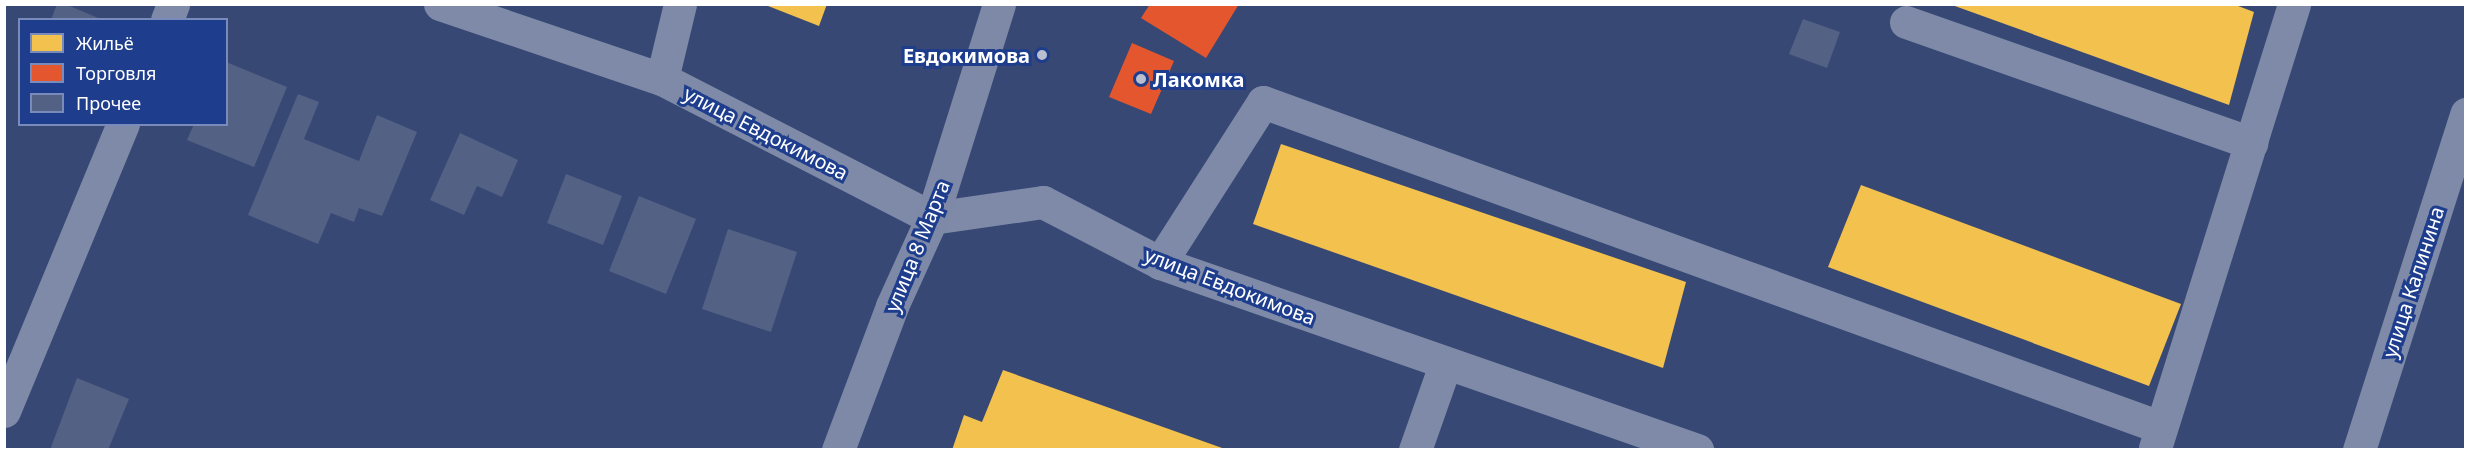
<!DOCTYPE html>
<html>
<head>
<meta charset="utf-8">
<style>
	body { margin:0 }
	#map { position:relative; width:2470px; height:454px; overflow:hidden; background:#374874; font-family:"Noto Sans",sans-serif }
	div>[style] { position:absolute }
	.homes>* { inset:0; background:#f2c14e }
	.shops>* { inset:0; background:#e4572e }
	.building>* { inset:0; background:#536184 }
	.minor>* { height:33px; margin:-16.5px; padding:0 16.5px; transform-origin:16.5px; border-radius:16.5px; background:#7e8aa7 }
	.major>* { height:33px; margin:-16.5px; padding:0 16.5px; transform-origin:16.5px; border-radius:16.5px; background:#7e89a7 }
	.dots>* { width:16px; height:16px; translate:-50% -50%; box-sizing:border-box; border:3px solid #1e3d8d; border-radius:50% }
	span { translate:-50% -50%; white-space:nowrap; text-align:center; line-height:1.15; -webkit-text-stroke:6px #1e3d8d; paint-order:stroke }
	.poi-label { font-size:20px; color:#fff; font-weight:700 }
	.right { translate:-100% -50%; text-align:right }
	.left { translate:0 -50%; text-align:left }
	.street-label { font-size:20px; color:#fff }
	.frame { position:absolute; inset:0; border:6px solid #fff; pointer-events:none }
	.legend { position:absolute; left:18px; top:18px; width:210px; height:108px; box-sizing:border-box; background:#1e3d8d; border:2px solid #788bbb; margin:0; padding:8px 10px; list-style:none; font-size:18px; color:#fff }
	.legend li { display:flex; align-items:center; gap:12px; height:30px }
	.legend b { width:30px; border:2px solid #788bbb }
</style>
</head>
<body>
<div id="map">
	<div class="homes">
		<i style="clip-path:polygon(763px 4px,827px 4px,819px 26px)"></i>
		<i style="clip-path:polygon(2233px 4px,2254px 12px,2229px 105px,1952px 5px)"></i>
		<i style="clip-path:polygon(1281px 144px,1686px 282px,1663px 368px,1253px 224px)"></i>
		<i style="clip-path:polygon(1861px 185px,2181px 304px,2149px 386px,1828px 267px)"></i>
		<i style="clip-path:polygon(1003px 370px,1225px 449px,1225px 450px,952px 450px,964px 415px,982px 422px)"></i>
	</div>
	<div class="shops">
		<i style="clip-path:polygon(1150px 4px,1239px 4px,1206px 58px,1141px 18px)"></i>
		<i style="clip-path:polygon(1132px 43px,1174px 61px,1151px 114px,1109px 97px)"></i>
	</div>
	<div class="building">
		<i style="clip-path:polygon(57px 4px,65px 4px,103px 20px,51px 20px)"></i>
		<i style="clip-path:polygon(1803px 19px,1840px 32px,1827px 68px,1789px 54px)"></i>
		<i style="clip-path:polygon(226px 62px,287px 87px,254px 167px,187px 140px,194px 124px,226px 124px)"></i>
		<i style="clip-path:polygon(298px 94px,319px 102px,304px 139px,359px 161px,377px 115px,417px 132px,382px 216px,359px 208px,354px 222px,331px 213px,318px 244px,248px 215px)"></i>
		<i style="clip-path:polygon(460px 133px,518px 160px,502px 197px,477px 186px,464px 215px,430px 200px)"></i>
		<i style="clip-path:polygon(566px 174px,622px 196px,603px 245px,547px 223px)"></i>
		<i style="clip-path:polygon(639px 196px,696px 219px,666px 294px,609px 271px)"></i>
		<i style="clip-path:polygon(728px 229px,797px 252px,771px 332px,702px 309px)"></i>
		<i style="clip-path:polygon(77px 378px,129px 399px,108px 450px,50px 450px)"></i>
	</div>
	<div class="minor">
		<i style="left:440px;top:4px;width:234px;rotate:18.7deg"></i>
		<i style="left:662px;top:79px;width:304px;rotate:27.2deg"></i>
		<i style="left:932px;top:218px;width:112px;rotate:-8.2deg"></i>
		<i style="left:1043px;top:202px;width:132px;rotate:27.5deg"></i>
		<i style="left:1160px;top:263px;width:569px;rotate:19.2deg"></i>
		<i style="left:167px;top:20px;width:17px;rotate:-69deg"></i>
		<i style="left:1906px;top:22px;width:366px;rotate:19.3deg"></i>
		<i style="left:662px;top:79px;width:77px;rotate:-76.5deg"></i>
		<i style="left:1160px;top:263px;width:191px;rotate:-57.4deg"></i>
		<i style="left:1263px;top:102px;width:954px;rotate:19.92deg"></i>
		<i style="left:4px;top:411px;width:311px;rotate:-67.5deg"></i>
		<i style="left:2155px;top:448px;width:465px;rotate:-72.6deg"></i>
		<i style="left:1415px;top:450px;width:90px;rotate:-70.6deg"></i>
		<i style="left:2359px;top:450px;width:353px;rotate:-72.3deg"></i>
	</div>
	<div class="major">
		<i style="left:838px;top:450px;width:154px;rotate:-69.4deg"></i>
		<i style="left:892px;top:306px;width:97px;rotate:-65.6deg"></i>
		<i style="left:932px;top:218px;width:224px;rotate:-72.6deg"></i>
	</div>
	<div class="dots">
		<i style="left:1042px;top:55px;background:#b9bfce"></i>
		<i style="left:1141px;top:79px;background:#b9bfce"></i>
	</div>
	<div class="poi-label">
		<span class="right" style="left:1030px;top:55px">Евдокимова</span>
		<span class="left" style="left:1153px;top:79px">Лакомка</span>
	</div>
	<div class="street-label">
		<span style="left:766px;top:133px;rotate:27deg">улица Евдокимова</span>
		<span style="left:917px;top:246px;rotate:-68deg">улица 8 Марта</span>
		<span style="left:2413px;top:282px;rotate:-72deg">улица Калинина</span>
		<span style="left:1230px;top:286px;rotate:21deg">улица Евдокимова</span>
	</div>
	<div class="frame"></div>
	<ul class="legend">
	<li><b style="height:16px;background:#f2c14e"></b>Жильё</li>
	<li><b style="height:16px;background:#e4572e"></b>Торговля</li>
	<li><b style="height:16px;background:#536184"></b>Прочее</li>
	</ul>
</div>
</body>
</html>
